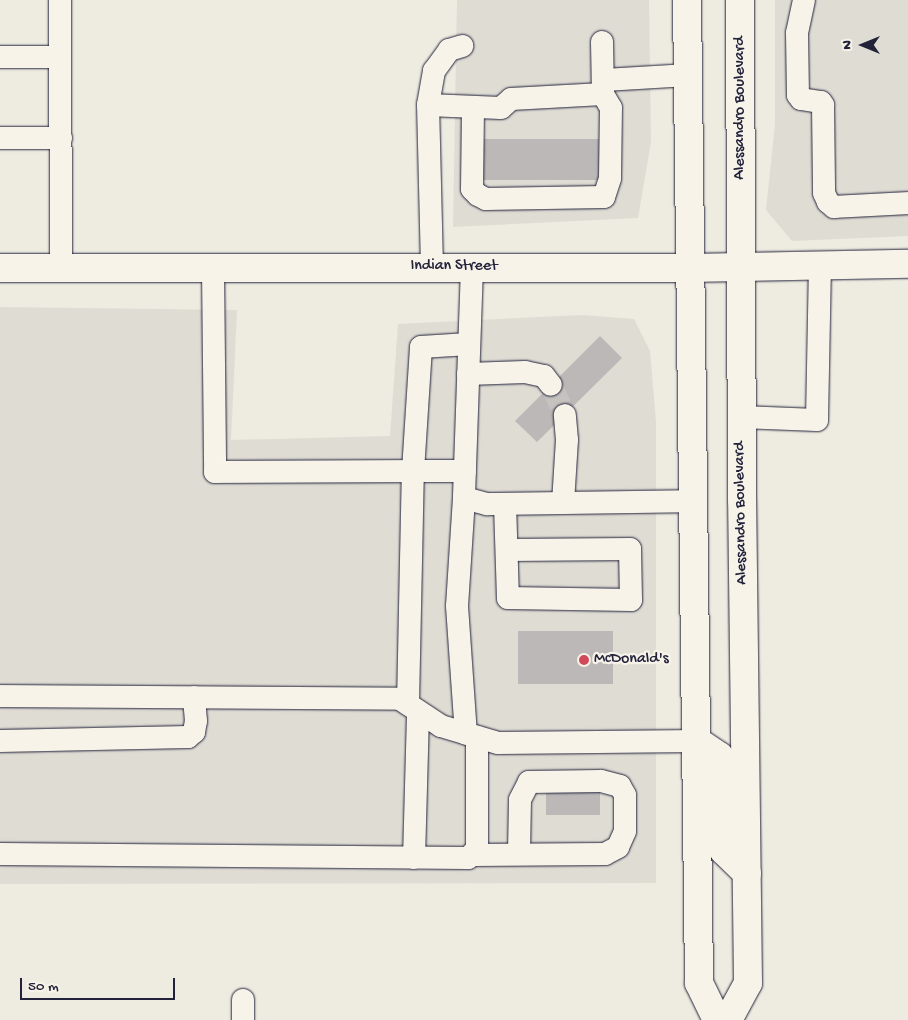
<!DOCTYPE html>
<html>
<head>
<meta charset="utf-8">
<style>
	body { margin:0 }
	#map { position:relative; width:908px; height:1020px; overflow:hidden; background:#eeebe1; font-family:"Gochi Hand",sans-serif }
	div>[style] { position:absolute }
	.built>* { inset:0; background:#dfdcd4 }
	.building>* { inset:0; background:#bbb8b7 }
	.minor-tunnel>* { height:22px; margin-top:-11px; transform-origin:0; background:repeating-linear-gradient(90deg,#c5c3c0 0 22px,transparent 0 33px) }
	.roads { filter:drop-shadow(0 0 1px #22223b) drop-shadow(0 0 1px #22223b) }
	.minor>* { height:22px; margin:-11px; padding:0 11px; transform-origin:11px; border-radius:11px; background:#f7f3e8 }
	.major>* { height:28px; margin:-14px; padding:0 14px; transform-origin:14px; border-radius:14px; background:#f7f3e8 }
	.dots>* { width:14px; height:14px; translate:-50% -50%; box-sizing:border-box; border:2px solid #f7f3e8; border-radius:50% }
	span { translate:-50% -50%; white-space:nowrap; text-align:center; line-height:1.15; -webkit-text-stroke:4.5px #f7f3e8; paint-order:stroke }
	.street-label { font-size:16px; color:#22223b }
	.poi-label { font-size:16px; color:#22223b }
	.left { translate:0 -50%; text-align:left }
	.north { position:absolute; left:838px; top:20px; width:50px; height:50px; -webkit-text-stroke:4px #f7f3e8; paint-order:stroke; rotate:270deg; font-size:14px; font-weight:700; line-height:20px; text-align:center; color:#22223b }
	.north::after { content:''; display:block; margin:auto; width:18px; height:22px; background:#22223b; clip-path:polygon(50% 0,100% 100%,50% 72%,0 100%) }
	.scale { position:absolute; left:20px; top:978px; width:155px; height:22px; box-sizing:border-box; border:2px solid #22223b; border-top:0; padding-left:6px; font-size:15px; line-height:18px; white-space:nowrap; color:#22223b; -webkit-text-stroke:4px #f7f3e8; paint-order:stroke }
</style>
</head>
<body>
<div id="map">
	<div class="built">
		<i style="clip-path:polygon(457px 0,649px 0,651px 142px,638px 218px,453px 227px)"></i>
		<i style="clip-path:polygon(775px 0,908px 0,908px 236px,792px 241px,766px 210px,775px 124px)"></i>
		<i style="clip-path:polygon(0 307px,237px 310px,231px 440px,390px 436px,398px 324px,582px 315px,634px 319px,650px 351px,656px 422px,656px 883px,0 884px)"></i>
	</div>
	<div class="building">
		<i style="clip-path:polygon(482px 139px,599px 139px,599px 180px,482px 180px)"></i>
		<i style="clip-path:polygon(600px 336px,622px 358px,537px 442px,515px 421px)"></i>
		<i style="clip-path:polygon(518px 631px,613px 631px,613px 684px,518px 684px)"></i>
		<i style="clip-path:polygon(546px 785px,600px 785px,600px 815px,546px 815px)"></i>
	</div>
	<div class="minor-tunnel">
		<i style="left:551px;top:385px;width:33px;rotate:65deg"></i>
	</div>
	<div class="roads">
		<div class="minor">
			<i style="left:60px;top:0;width:268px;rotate:89.8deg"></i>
			<i style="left:804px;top:0;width:34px;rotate:102deg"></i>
			<i style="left:797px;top:33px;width:62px;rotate:89.1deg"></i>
			<i style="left:798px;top:95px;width:5px;rotate:53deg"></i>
			<i style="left:801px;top:99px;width:20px;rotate:9deg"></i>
			<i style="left:821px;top:102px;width:4px;rotate:56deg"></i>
			<i style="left:823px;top:105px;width:88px;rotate:89.3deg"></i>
			<i style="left:824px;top:193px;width:10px;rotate:66deg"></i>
			<i style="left:828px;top:202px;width:8px;rotate:40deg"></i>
			<i style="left:834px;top:207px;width:74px;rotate:-3.1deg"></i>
			<i style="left:0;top:57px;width:60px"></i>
			<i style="left:603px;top:80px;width:83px;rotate:-3.4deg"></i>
			<i style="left:428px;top:105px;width:73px;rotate:2.4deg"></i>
			<i style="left:501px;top:108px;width:13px;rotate:-42deg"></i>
			<i style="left:511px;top:99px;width:92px;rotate:-3.1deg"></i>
			<i style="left:473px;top:108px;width:81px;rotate:90.7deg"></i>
			<i style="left:472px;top:189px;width:8px;rotate:45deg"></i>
			<i style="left:478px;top:195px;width:9px;rotate:27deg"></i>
			<i style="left:486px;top:199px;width:118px;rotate:-1deg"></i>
			<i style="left:604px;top:197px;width:20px;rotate:-72deg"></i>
			<i style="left:610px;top:178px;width:70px;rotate:-89.2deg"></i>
			<i style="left:611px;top:108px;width:16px;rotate:-120deg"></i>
			<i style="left:603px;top:94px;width:52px;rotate:-91.1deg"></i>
			<i style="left:0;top:138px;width:61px"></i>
			<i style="left:432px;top:267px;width:162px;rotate:-91.4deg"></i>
			<i style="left:428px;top:105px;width:35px;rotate:-80deg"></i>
			<i style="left:434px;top:71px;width:26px;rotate:-54deg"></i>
			<i style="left:449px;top:50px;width:14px;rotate:-17deg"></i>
			<i style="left:472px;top:267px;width:231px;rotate:92deg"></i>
			<i style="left:464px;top:498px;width:24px;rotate:15deg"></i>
			<i style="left:487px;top:504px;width:206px;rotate:-0.8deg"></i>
			<i style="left:213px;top:268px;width:204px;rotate:89.4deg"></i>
			<i style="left:215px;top:472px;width:198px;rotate:-0.3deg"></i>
			<i style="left:413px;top:471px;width:124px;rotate:-86.3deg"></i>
			<i style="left:421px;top:347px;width:48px;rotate:-3.6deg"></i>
			<i style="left:468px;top:374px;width:57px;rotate:-2deg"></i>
			<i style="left:525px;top:372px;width:19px;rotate:12deg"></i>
			<i style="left:544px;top:376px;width:11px;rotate:52deg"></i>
			<i style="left:741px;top:417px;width:76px;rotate:2.3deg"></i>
			<i style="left:817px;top:420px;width:156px;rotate:-88.9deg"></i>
			<i style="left:464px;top:498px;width:108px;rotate:93.7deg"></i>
			<i style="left:457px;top:606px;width:128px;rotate:86deg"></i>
			<i style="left:563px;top:503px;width:63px;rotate:-86.4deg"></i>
			<i style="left:567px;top:440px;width:25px;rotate:-95deg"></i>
			<i style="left:505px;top:504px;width:94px;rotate:88.2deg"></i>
			<i style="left:508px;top:598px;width:123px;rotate:0.9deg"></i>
			<i style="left:631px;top:600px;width:51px;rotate:-91.1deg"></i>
			<i style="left:630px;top:549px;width:123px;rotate:179.5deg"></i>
			<i style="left:0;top:696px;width:400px;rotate:0.4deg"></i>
			<i style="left:400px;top:699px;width:49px;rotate:33.4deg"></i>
			<i style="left:441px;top:726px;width:59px;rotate:16.6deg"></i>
			<i style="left:498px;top:743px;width:199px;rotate:-0.6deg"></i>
			<i style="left:408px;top:704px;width:233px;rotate:-88.8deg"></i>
			<i style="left:413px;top:471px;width:52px"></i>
			<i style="left:0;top:741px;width:188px;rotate:-1.2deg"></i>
			<i style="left:188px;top:737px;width:8px;rotate:-40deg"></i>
			<i style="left:194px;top:732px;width:11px;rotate:-80deg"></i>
			<i style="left:196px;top:721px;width:24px;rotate:-95deg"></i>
			<i style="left:0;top:854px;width:468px;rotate:0.5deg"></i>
			<i style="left:468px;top:858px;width:13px;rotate:-45deg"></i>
			<i style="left:477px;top:849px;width:112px;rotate:-90deg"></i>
			<i style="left:473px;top:855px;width:132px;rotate:-0.4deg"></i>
			<i style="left:605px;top:854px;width:15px;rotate:-28deg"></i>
			<i style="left:618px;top:847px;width:17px;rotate:-66deg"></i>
			<i style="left:625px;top:831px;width:36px;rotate:-90deg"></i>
			<i style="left:625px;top:795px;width:10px;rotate:-119deg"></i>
			<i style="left:620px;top:786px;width:20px;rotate:-165deg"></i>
			<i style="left:601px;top:781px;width:72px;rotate:179.2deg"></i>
			<i style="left:529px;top:782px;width:20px;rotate:117deg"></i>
			<i style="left:520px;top:800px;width:53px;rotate:91.1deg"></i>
			<i style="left:414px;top:858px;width:146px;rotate:-88.4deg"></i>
			<i style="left:243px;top:1020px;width:20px;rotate:-90deg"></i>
		</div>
		<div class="major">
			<i style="left:687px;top:0;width:983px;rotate:89.3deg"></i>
			<i style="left:699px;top:983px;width:41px;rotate:64.1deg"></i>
			<i style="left:0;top:268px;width:690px"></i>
			<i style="left:690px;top:268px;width:218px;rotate:-1.1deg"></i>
			<i style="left:697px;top:741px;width:27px;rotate:34deg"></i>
			<i style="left:719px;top:756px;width:95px;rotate:87deg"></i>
			<i style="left:724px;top:851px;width:32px;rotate:44deg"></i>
			<i style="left:728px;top:1020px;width:42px;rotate:-61.6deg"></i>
			<i style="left:748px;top:983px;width:483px;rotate:-90.7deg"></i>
			<i style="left:742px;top:500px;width:500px;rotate:-90.23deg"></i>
		</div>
	</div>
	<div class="dots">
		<i style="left:584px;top:660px;background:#d1495b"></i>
	</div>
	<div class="street-label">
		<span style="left:741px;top:108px;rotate:-90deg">Alessandro Boulevard</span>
		<span style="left:454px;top:267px">Indian Street</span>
		<span style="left:742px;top:513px;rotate:-91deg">Alessandro Boulevard</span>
	</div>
	<div class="poi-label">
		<span class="left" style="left:594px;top:660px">McDonald's</span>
	</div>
	<div class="north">N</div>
	<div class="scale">50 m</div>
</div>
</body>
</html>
